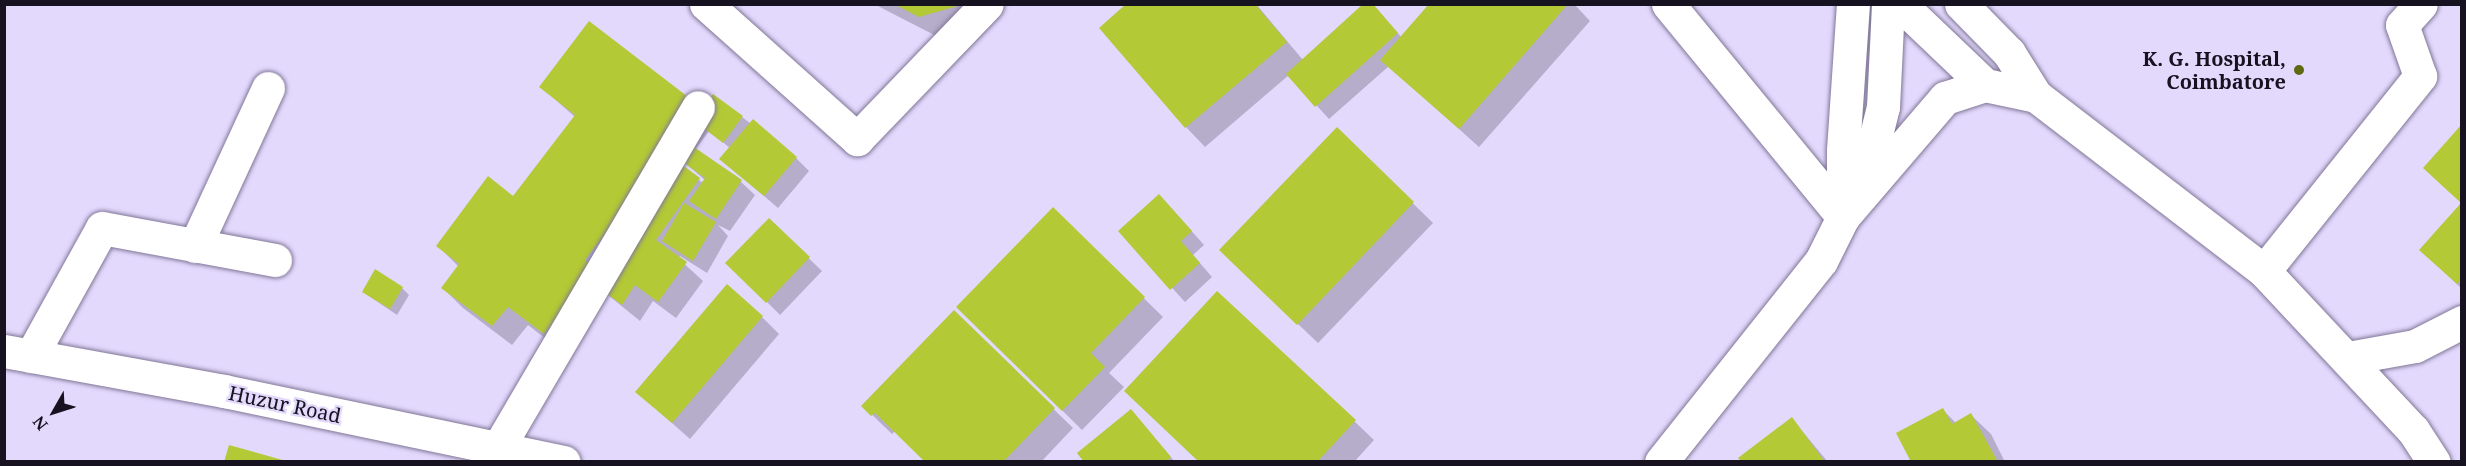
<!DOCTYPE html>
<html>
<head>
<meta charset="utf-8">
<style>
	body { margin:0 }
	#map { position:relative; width:2466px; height:466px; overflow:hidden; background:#e3d9fd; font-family:"Noto Serif",serif }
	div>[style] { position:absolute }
	.shadow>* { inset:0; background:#0003 }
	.building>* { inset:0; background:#b3c935 }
	.roads { filter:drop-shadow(0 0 2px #807797) drop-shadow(0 0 2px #807797) }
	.minor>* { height:33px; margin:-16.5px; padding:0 16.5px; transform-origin:16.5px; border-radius:16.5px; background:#fff }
	.major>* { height:33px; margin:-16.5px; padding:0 16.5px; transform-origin:16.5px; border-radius:16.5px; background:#fff }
	.dots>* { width:16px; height:16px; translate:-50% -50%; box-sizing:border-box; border:3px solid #e3d9fd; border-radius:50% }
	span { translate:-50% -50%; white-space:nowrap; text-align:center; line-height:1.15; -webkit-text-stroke:4.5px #e3d9fd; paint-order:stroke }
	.poi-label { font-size:20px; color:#16121f; font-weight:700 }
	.right { translate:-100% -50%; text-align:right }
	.street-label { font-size:20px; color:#16121f }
	.frame { position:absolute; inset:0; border:6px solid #16121f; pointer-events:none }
	.north { position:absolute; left:24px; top:382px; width:60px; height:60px; -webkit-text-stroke:4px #e3d9fd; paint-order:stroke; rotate:231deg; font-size:16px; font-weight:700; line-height:24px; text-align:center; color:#16121f }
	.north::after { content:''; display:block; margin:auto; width:21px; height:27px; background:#16121f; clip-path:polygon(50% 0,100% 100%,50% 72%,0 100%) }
</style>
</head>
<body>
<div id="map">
	<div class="shadow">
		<i style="clip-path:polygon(874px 4px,984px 4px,942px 39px)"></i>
		<i style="clip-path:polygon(1128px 4px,1256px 4px,1303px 60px,1382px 15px,1402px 38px,1431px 4px,1574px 4px,1590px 21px,1479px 147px,1389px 66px,1329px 119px,1289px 75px,1205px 147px,1186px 127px)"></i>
		<i style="clip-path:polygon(evenodd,541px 87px,695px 104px,742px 117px,796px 158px,809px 171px,778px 208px,721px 159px,730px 148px,709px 131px,695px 150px,741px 182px,755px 195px,730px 231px,718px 225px,728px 236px,707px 273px,680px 256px,678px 258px,703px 281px,676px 318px,653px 301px,640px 321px,608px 295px,564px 353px,528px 325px,512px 345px,463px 308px,443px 288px,459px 267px,438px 246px,514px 198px,575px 117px,541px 87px,685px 163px,705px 180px,703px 183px,682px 167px,685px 163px)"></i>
		<i style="clip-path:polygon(1337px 129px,1433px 223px,1318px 343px,1240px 269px)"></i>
		<i style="clip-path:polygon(2462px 205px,2462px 289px,2421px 250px)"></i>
		<i style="clip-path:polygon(1053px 209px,1163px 317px,1109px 373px,1124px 387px,1082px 430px,958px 307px)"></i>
		<i style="clip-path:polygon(1172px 209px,1204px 245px,1193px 255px,1212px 277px,1185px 302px,1120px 231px)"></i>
		<i style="clip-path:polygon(769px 220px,822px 271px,780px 315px,728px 263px)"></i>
		<i style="clip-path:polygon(402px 288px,409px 295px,397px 315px,363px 292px)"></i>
		<i style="clip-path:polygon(954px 312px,1073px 428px,1041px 462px,926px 462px,895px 431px,892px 434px,863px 406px)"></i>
		<i style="clip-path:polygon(762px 317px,779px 334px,690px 439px,637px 392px)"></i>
		<i style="clip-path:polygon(1943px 410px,1956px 423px,1971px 415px,1991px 434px,2005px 462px,1913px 462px)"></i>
		<i style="clip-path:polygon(1131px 411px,1175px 462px,1086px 462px)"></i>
		<i style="clip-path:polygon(1792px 419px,1828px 462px,1743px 462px)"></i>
		<i style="clip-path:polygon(1354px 421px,1374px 440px,1354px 462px,1200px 462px)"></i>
	</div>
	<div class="building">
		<i style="clip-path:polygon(894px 4px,961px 4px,961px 5px,919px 17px)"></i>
		<i style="clip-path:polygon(1126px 4px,1255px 4px,1287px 42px,1185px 128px,1099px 28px)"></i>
		<i style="clip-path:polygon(1363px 4px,1373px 4px,1398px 33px,1315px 107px,1286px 74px)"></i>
		<i style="clip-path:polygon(1429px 4px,1568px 4px,1459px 129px,1380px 60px)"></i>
		<i style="clip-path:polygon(589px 21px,696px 103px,645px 181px,585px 260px,594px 268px,544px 334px,508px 307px,492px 326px,441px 288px,459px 264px,436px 246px,488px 176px,513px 196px,575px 115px,539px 87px)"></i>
		<i style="clip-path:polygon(713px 94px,743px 116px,723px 143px,693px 120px)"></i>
		<i style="clip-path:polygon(753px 119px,797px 157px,764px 196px,719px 159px)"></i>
		<i style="clip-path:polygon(2462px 124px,2462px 279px,2457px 284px,2419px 250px,2461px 203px,2423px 168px)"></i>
		<i style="clip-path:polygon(1337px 127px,1414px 202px,1297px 325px,1219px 250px)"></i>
		<i style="clip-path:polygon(688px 143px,742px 180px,716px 219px,689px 201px,705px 178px,677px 158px)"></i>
		<i style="clip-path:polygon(681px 164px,700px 178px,656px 240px,687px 262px,658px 302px,635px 285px,622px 305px,595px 285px)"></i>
		<i style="clip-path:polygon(1159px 194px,1192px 231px,1181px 241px,1200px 263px,1170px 290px,1118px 231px)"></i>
		<i style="clip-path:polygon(684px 203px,716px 222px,693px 261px,662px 241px)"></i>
		<i style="clip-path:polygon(1053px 207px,1145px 297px,1091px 353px,1105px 367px,1062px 411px,956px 307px)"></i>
		<i style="clip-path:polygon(769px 218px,810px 257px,766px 303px,725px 263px)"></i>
		<i style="clip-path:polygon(375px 269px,403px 287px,390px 309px,362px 292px)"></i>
		<i style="clip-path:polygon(727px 284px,763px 316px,672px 423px,635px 392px)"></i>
		<i style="clip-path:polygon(1217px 291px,1356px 420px,1317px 462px,1199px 462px,1124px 391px)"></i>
		<i style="clip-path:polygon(954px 310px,1055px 408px,1003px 462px,925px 462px,875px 413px,871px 416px,861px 406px)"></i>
		<i style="clip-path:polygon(1943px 408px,1952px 424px,1971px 413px,1998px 462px,1911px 462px,1896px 433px)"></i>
		<i style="clip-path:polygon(1131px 409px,1171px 457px,1166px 462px,1084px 462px,1077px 453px)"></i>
		<i style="clip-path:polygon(1792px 417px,1825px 462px,1741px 462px,1738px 458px)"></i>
		<i style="clip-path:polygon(229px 445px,286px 461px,286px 462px,224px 462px)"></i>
	</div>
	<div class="roads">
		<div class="minor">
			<i style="left:706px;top:4px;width:203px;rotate:41.8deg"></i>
			<i style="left:857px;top:139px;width:187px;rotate:-46.1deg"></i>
			<i style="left:1668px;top:4px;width:276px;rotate:50.6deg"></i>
			<i style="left:1900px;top:4px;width:117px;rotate:43.6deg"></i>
			<i style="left:1961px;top:4px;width:69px;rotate:45.6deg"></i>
			<i style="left:2009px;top:53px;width:51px;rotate:57.9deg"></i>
			<i style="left:2036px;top:96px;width:287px;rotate:37.5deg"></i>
			<i style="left:2264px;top:271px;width:218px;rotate:46.9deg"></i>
			<i style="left:2413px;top:430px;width:38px;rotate:57deg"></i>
			<i style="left:1858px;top:186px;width:21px;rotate:-62deg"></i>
			<i style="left:1868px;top:167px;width:62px;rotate:-76deg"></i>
			<i style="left:1883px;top:107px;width:103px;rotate:-87.2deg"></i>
			<i style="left:1843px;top:217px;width:157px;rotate:-49.4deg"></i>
			<i style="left:1945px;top:98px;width:42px;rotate:-18deg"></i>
			<i style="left:1985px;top:85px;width:52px;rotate:12.2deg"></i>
			<i style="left:195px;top:246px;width:174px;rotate:-65.2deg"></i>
			<i style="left:2264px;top:271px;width:250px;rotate:-51.3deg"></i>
			<i style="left:2420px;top:76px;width:54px;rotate:-109.4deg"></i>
			<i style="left:2402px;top:25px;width:28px;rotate:-48deg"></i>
			<i style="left:31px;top:356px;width:146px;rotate:-61deg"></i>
			<i style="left:102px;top:228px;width:176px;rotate:10.5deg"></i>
			<i style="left:2348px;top:358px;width:68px;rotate:-10.2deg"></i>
			<i style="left:2415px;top:346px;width:53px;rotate:-27.1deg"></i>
			<i style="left:498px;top:448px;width:395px;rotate:-59.6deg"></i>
			<i style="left:1661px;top:462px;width:257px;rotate:-51.5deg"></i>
			<i style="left:1821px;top:261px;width:49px;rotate:-63.4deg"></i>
			<i style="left:1843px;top:217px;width:67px;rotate:-90deg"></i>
			<i style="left:1843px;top:150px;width:146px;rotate:-86.1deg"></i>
		</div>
		<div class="major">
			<i style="left:4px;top:351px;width:224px;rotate:10.3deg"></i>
			<i style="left:224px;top:391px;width:347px;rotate:11.8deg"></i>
		</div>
	</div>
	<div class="dots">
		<i style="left:2299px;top:70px;background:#5d6a11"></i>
	</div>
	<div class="poi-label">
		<span class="right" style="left:2286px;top:70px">K. G. Hospital,<br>Coimbatore</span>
	</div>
	<div class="street-label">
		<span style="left:285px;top:404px;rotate:12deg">Huzur Road</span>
	</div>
	<div class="frame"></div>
	<div class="north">N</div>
</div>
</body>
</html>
